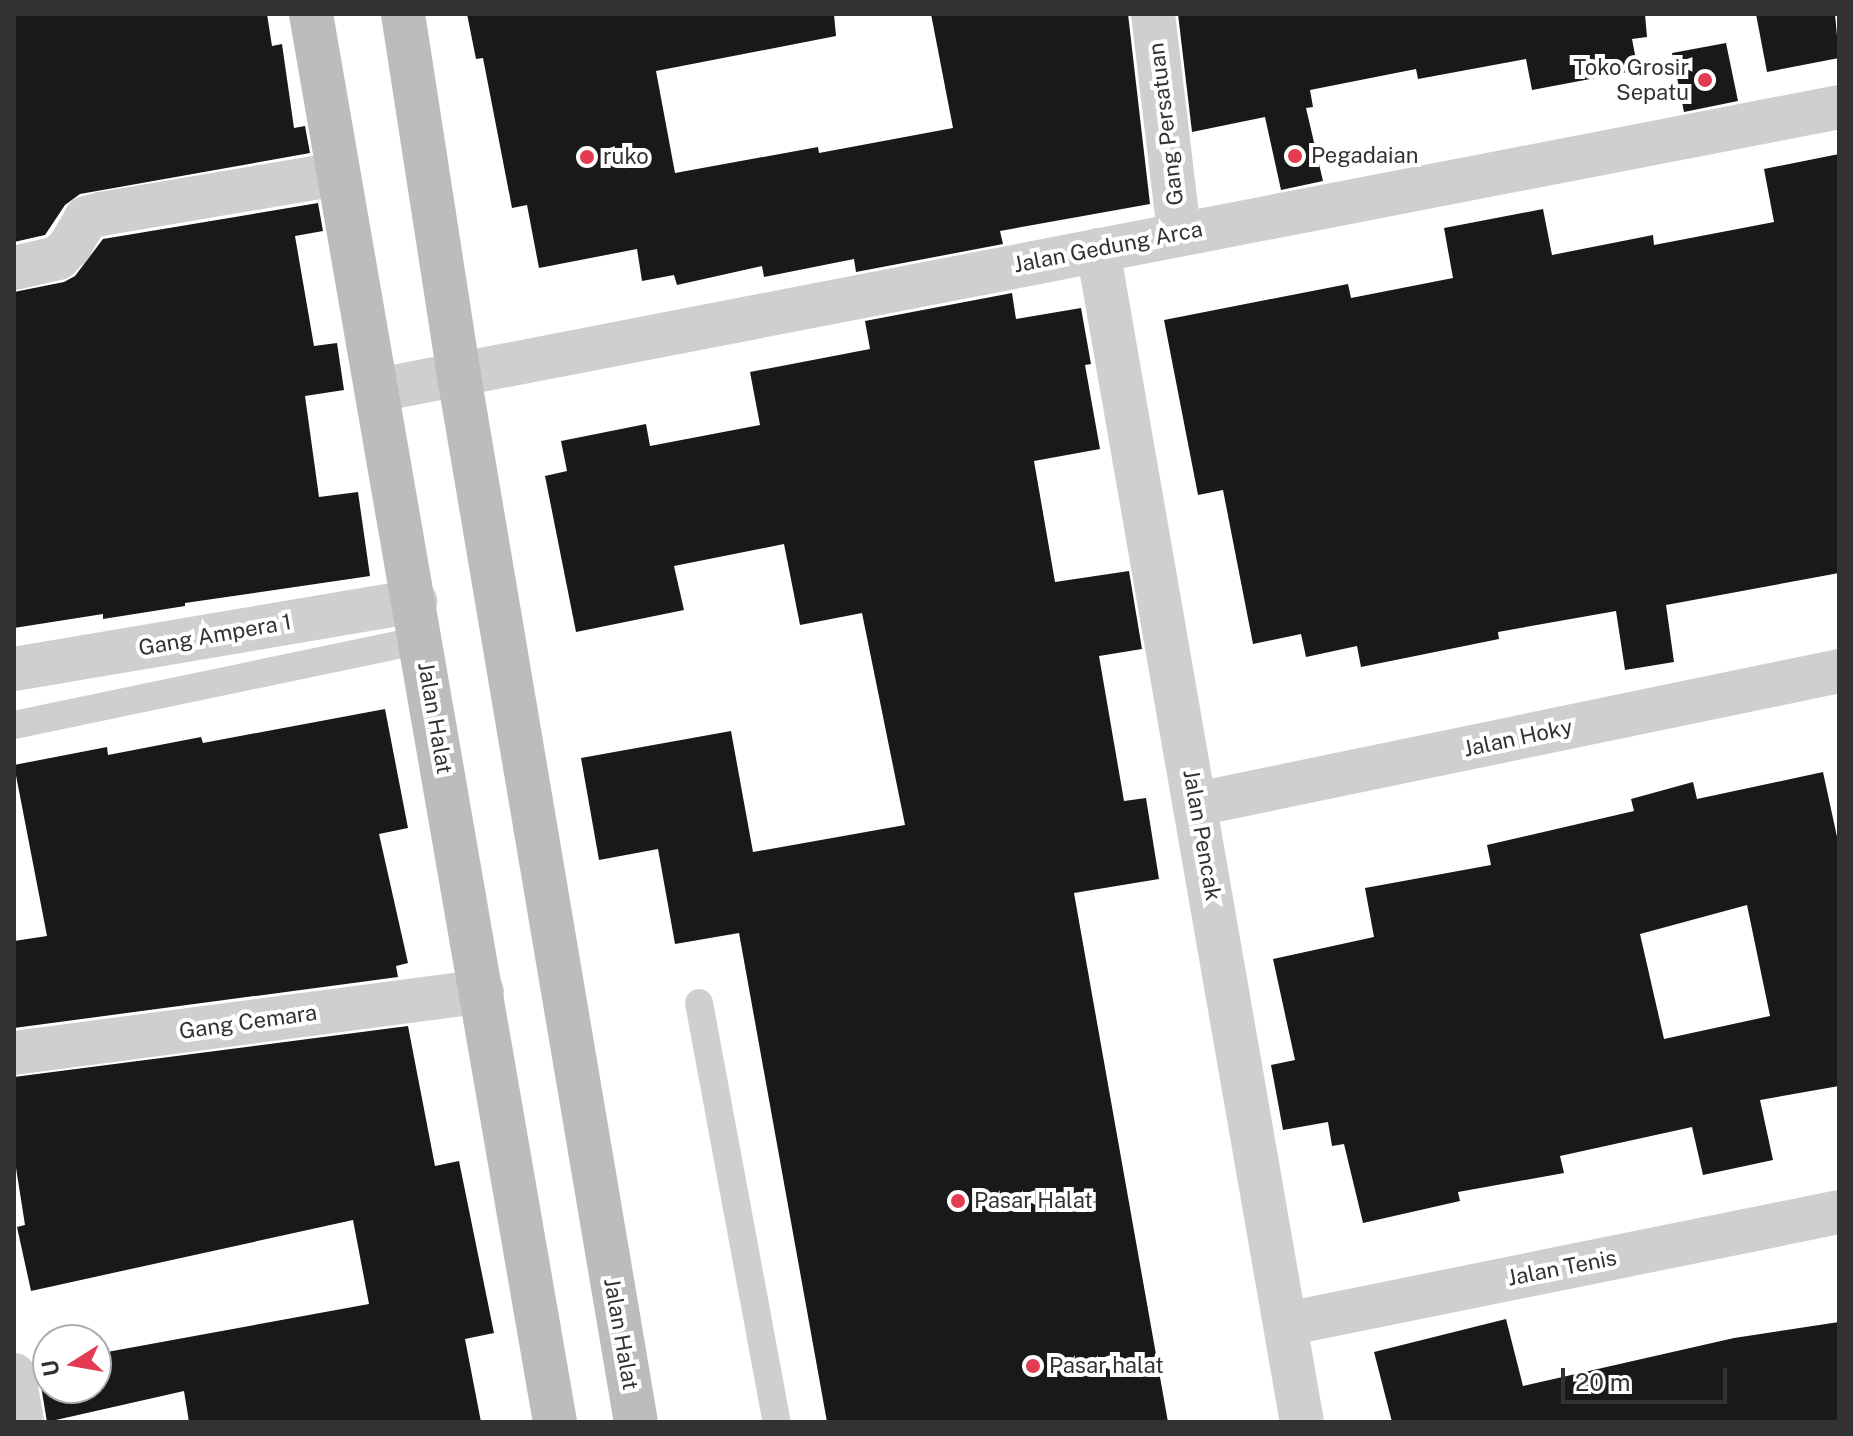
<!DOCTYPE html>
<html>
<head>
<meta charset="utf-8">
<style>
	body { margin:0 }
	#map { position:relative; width:1853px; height:1436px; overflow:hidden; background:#fff; font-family:"Public Sans",sans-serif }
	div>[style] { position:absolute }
	.building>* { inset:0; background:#191919 }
	.service>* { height:28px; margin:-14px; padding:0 14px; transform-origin:14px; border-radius:14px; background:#cfcfcf }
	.minor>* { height:44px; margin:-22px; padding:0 22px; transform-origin:22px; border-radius:22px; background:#cfcfcf }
	.tertiary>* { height:44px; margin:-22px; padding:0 22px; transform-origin:22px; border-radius:22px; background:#cfcfcf }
	.secondary>* { height:44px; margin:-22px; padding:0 22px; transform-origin:22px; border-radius:22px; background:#bcbcbc }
	.dots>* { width:22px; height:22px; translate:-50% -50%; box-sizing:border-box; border:4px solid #fff; border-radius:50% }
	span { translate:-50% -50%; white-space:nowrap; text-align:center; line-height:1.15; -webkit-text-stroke:8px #fff; paint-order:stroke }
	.poi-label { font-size:22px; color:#323232 }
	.right { translate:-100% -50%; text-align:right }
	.left { translate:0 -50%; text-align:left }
	.street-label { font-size:22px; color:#323232 }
	.frame { position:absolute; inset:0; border:16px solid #323232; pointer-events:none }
	.north { position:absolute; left:32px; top:1324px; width:80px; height:80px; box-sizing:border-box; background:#fff; border:2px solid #adadad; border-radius:50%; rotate:259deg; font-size:22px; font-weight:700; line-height:32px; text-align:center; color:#323232 }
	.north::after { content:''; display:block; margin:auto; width:28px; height:36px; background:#e33b51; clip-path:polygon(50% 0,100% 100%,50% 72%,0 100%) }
	.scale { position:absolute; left:1561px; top:1368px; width:166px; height:36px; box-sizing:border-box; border:4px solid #323232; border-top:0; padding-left:10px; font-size:24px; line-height:28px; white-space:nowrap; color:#323232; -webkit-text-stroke:6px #fff; paint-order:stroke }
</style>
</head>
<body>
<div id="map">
	<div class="building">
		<i style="clip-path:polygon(14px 14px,267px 14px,272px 46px,282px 44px,294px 128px,305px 126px,310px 153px,80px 194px,65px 205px,45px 235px,14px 242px)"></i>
		<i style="clip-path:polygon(467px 14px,834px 14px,836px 36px,656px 71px,675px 173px,818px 147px,819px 153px,953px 128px,931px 14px,1128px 14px,1150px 204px,1000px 231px,1003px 244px,856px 272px,854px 259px,764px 277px,762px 266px,677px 285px,674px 275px,642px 281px,637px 249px,539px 268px,527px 205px,512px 208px,483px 58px,476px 59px)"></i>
		<i style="clip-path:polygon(1178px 14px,1645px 14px,1647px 37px,1632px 39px,1638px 70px,1532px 90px,1526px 59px,1418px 79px,1416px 69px,1310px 90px,1313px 107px,1306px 108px,1323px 181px,1281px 190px,1265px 117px,1192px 132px)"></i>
		<i style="clip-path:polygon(1756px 14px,1835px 14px,1839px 58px,1767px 72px)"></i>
		<i style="clip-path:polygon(1726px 43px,1738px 101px,1684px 112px,1672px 53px)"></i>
		<i style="clip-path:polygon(1839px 154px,1839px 573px,1666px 605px,1674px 662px,1625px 670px,1616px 611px,1498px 632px,1499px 639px,1361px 667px,1357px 646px,1306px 657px,1301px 634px,1253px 644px,1223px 490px,1198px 495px,1164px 320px,1348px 284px,1351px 298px,1453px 278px,1444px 228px,1543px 209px,1552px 255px,1653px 235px,1654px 245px,1774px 222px,1764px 169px)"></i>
		<i style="clip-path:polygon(318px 203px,323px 231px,295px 236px,314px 346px,337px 343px,344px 390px,305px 396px,319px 497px,358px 492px,370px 576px,185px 603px,185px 606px,103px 619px,103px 614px,14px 628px,14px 292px,64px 282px,75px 276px,103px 239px)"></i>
		<i style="clip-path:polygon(1012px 293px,1016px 319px,1081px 308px,1091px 364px,1085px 365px,1100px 449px,1034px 461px,1055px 582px,1129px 571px,1142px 649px,1099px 656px,1124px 801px,1146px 798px,1159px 879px,1074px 893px,1168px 1422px,827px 1422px,739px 933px,675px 944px,658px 849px,599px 860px,581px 758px,731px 731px,753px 852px,905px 825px,862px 613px,800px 625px,784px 544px,674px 566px,684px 610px,576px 632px,545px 476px,567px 471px,561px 441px,646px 424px,650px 446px,760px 425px,750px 372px,870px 349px,865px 321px)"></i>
		<i style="clip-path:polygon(385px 709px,408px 828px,379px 834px,408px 963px,396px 966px,398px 977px,14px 1028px,14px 941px,47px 936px,14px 765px,107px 747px,108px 755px,201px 737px,203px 743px)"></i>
		<i style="clip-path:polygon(evenodd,1823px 772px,1839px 846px,1839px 1086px,1760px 1100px,1773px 1160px,1703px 1175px,1692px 1127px,1560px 1156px,1564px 1173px,1458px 1192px,1460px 1201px,1363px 1223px,1344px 1144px,1332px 1146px,1328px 1122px,1283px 1130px,1271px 1065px,1295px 1060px,1273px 959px,1374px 937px,1365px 888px,1491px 865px,1487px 845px,1634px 811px,1631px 799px,1693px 782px,1697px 799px,1823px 772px,1747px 905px,1770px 1016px,1664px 1039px,1640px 934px,1747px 905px)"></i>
		<i style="clip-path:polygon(408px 1026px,435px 1166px,459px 1161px,494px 1333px,465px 1339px,481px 1422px,189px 1422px,184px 1391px,47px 1422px,40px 1380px,48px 1379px,48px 1388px,96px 1388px,96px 1354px,369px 1304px,353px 1220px,31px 1291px,17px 1227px,25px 1225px,14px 1155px,14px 1077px)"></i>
		<i style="clip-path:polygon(1506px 1319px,1523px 1386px,1734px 1338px,1839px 1322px,1839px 1422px,1392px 1422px,1374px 1352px)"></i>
	</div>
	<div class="service">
		<i style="left:14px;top:725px;width:417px;rotate:-11.8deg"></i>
		<i style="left:699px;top:1003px;width:426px;rotate:79.5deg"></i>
	</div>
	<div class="minor">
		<i style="left:1153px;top:14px;width:221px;rotate:83.2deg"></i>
		<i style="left:1098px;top:250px;width:1190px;rotate:80.13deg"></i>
		<i style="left:14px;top:268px;width:45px;rotate:-12.8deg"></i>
		<i style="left:58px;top:258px;width:17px;rotate:-45deg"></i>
		<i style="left:70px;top:246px;width:32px;rotate:-60deg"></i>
		<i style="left:86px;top:218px;width:16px;rotate:-15deg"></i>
		<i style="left:101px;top:214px;width:239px;rotate:-9.6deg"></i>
		<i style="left:14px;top:669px;width:407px;rotate:-9.6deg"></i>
		<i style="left:1197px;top:804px;width:656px;rotate:-11.7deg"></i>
		<i style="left:14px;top:1053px;width:472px;rotate:-7.5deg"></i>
		<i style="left:1286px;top:1324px;width:564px;rotate:-11.45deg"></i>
		<i style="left:14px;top:1375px;width:48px;rotate:80.3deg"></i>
	</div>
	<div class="tertiary">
		<i style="left:378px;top:390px;width:1488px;rotate:-10.96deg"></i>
	</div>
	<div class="secondary">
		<i style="left:311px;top:14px;width:1429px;rotate:80.17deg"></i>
		<i style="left:403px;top:14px;width:366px;rotate:81.2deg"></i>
		<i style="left:459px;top:376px;width:1061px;rotate:80.4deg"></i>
	</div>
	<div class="dots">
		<i style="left:1705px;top:80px;background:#e33b51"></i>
		<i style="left:1295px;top:156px;background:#e33b51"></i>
		<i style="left:587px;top:157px;background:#e33b51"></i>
		<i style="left:958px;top:1201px;background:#e33b51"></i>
		<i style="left:1033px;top:1366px;background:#e33b51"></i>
	</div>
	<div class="poi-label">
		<span class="right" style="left:1689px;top:80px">Toko Grosir<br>Sepatu</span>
		<span class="left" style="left:1311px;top:156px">Pegadaian</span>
		<span class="left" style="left:603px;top:157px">ruko</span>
		<span class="left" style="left:974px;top:1201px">Pasar Halat</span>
		<span class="left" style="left:1049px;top:1366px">Pasar halat</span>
	</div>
	<div class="street-label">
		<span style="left:1166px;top:124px;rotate:-97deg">Gang Persatuan</span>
		<span style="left:1108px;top:247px;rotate:-11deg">Jalan Gedung Arca</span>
		<span style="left:215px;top:635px;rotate:-10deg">Gang Ampera 1</span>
		<span style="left:435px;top:718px;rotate:80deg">Jalan Halat</span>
		<span style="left:1518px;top:738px;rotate:-12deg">Jalan Hoky</span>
		<span style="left:1202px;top:835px;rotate:80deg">Jalan Pencak</span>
		<span style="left:248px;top:1022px;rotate:-8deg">Gang Cemara</span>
		<span style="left:1562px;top:1268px;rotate:-11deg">Jalan Tenis</span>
		<span style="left:621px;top:1334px;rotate:80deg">Jalan Halat</span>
	</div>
	<div class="frame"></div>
	<div class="north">U</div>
	<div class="scale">20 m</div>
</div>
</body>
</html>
